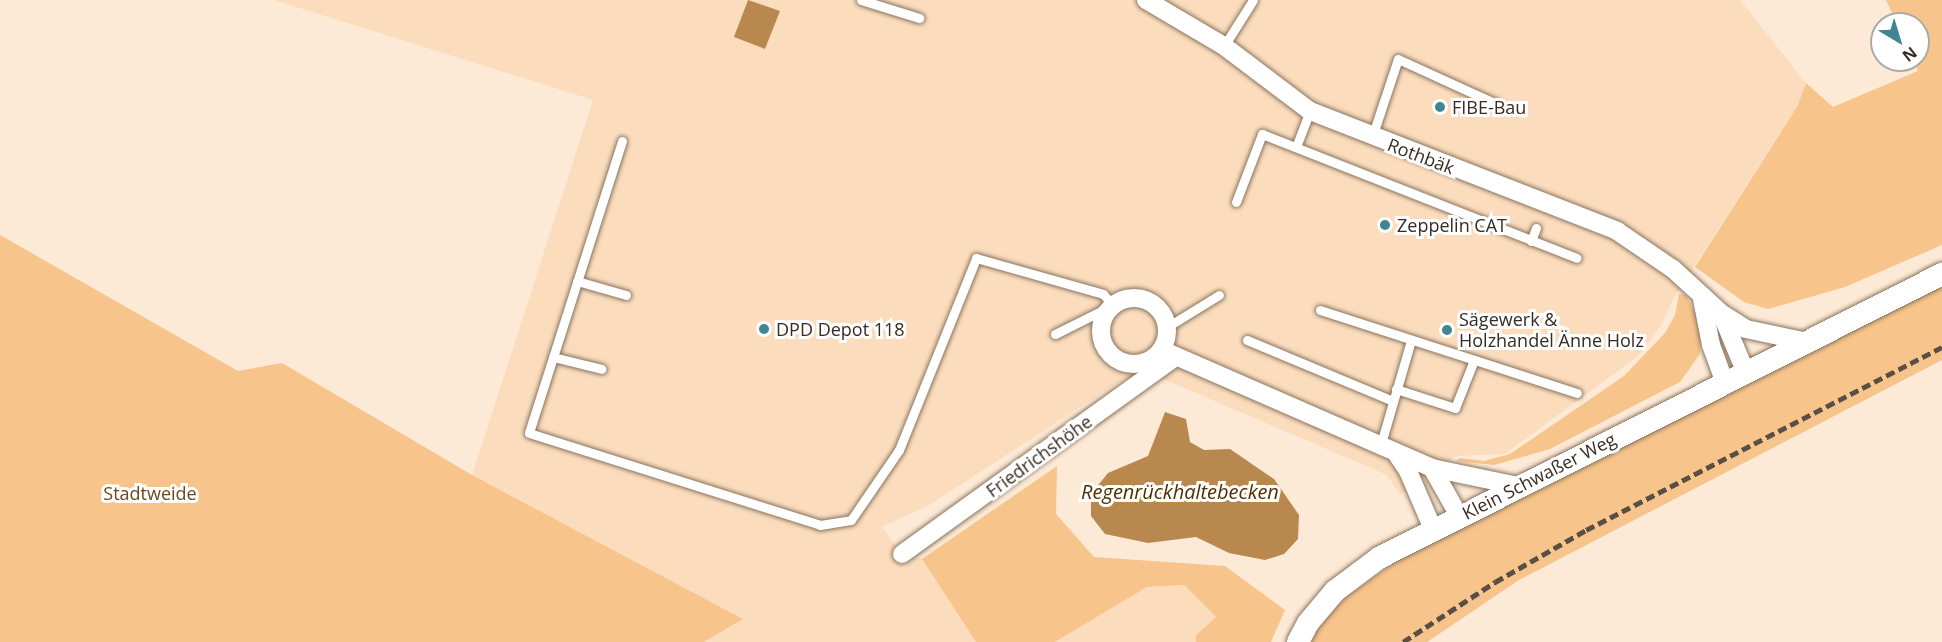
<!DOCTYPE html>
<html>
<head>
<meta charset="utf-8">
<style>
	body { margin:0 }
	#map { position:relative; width:1942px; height:642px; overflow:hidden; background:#fdead6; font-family:"Open Sans",sans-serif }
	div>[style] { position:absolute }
	.built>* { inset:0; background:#fbddbe }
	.green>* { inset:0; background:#f7c48c }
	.water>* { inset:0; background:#b8884f }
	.roads { filter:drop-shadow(0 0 2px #89745d) drop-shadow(0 0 2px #89745d) }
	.service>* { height:9px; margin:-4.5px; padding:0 4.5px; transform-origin:4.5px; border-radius:4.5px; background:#fff }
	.minor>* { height:18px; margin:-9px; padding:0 9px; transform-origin:9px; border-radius:9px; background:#fff }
	.minor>.ring { margin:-9px; padding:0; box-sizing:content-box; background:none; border:18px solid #fff; border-radius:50% }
	.tertiary>* { height:22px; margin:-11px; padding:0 11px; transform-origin:11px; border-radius:11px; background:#fff }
	.rail>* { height:4.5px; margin-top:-2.25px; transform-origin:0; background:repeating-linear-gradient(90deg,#5a4f43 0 9px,transparent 0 13.5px) }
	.dots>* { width:16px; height:16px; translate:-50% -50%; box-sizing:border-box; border:3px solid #fff; border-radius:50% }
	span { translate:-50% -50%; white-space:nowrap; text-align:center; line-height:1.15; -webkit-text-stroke:6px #fff; paint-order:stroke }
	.poi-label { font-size:18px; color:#352c22 }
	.left { translate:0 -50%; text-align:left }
	.street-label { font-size:18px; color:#352c22 }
	.park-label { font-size:18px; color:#6b481d }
	.water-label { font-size:20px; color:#502f00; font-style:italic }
	.north { position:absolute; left:1870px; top:12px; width:60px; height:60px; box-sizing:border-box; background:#fff; border:2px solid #aeaba7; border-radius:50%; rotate:142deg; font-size:16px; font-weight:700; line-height:24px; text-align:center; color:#352c22 }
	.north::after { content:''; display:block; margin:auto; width:21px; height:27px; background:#418593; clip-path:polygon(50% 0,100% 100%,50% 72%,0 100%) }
</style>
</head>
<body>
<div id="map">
	<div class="built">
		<i style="clip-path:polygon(274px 0,1740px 0,1806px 83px,1797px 107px,1673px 299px,1661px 326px,1637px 357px,1505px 454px,1456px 456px,1400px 495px,1387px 475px,1147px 372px,1120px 381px,931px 504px,882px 527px,902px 554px,922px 559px,976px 642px,704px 642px,743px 619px,472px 475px,593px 100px)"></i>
		<i style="clip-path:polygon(1184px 585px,1216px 617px,1196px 635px,1196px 642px,1055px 642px,1147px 587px)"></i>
	</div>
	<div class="green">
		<i style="clip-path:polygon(1886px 0,1942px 0,1942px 245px,1845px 287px,1768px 309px,1744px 302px,1695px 267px,1797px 107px,1806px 83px,1833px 107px,1918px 71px,1913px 60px,1918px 60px,1918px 24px,1897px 24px)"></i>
		<i style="clip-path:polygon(0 235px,238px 371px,282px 363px,472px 475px,743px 619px,704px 642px,0 642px)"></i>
		<i style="clip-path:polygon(1942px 283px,1942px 360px,1519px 580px,1427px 642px,1309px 642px,1324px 618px,1346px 597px,1400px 559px)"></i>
		<i style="clip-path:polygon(1679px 294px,1686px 295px,1701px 324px,1700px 354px,1680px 382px,1550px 449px,1494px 465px,1456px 461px,1460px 458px,1484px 461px,1510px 454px,1624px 376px,1665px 333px,1675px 315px)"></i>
		<i style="clip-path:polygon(1057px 466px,1056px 514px,1094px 557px,1225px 566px,1285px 610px,1271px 642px,1196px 642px,1196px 635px,1216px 617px,1184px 585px,1147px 587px,1055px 642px,976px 642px,922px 559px)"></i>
	</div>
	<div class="water">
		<i style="clip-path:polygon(748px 0,780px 11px,765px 49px,734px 37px)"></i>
		<i style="clip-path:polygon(1165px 412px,1186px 419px,1190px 442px,1204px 450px,1230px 449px,1274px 479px,1299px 515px,1298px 539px,1284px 554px,1265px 560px,1229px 553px,1196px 537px,1148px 543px,1105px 534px,1091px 516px,1091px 494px,1108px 473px,1148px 456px)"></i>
	</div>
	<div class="roads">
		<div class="service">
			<i style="left:861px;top:0;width:61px;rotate:17.2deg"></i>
			<i style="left:1224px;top:46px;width:54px;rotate:-57.8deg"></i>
			<i style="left:1372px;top:137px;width:82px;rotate:-71.6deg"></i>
			<i style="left:1398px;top:59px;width:111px;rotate:24.5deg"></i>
			<i style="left:622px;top:141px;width:306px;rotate:107.7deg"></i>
			<i style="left:529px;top:433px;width:305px;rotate:17.5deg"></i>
			<i style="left:820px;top:525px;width:31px;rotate:-9deg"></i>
			<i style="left:851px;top:520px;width:85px;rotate:-55.6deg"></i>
			<i style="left:899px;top:450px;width:207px;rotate:-68.1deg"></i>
			<i style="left:976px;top:258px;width:132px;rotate:15.8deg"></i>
			<i style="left:1103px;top:294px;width:15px;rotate:48deg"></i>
			<i style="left:1113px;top:305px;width:65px;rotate:153.4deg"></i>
			<i style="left:1296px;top:147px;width:39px;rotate:-69deg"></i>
			<i style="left:1236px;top:202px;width:73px;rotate:-69.1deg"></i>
			<i style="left:1262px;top:134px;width:338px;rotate:21.5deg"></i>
			<i style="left:1531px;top:241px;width:14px;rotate:-69deg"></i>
			<i style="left:577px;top:281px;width:51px;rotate:15.9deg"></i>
			<i style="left:1320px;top:310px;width:270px;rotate:17.9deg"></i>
			<i style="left:1167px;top:327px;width:61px;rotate:-31.6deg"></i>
			<i style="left:1247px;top:340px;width:158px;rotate:22.7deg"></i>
			<i style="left:553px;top:357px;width:50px;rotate:13.8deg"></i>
			<i style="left:1396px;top:389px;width:62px;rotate:17.9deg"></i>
			<i style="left:1455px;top:408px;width:52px;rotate:-68.4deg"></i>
			<i style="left:1380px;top:447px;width:111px;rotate:-73.8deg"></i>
		</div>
		<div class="minor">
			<i style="left:1146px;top:0;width:91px;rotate:30.5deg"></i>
			<i style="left:1224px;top:46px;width:108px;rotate:37.1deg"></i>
			<i style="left:1310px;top:111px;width:330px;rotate:21.3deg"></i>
			<i style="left:1617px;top:231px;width:68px;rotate:34.2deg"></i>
			<i style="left:1673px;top:269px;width:65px;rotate:42.5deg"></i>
			<i style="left:1721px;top:313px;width:65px;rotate:67.4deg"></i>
			<i class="ring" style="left:1101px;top:298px;width:48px;height:48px"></i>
			<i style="left:1702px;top:299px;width:47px;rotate:78.9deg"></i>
			<i style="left:1711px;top:345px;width:40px;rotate:69.8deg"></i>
			<i style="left:1724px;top:315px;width:26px;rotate:32deg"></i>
			<i style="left:1746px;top:329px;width:62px;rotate:12deg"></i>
			<i style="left:1162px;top:350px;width:295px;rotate:23.6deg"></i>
			<i style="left:1432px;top:468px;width:55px;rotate:60.6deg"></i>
			<i style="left:1396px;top:453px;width:22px;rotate:56deg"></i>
			<i style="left:1408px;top:471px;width:63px;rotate:66.7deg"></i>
			<i style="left:1432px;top:468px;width:88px;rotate:11.8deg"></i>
			<i style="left:902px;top:554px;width:337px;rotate:-35.8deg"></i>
		</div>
		<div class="tertiary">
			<i style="left:1298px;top:642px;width:21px;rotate:-62deg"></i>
			<i style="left:1308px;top:623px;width:42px;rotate:-49.8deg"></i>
			<i style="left:1335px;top:591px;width:55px;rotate:-36.9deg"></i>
			<i style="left:1379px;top:558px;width:631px;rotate:-26.77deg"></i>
		</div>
	</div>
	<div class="rail">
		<i style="left:1403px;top:642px;width:110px;rotate:-33.1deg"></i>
		<i style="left:1495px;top:582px;width:105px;rotate:-29.7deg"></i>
		<i style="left:1586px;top:530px;width:400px;rotate:-27.2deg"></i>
	</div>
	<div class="dots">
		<i style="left:1440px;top:107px;background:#418593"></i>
		<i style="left:1385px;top:225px;background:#418593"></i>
		<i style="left:764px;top:329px;background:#418593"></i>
		<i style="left:1447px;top:330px;background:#418593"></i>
	</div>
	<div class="poi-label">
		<span class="left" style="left:1452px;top:107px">FIBE-Bau</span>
		<span class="left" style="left:1397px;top:225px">Zeppelin CAT</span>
		<span class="left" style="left:1459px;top:330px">Sägewerk &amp;<br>Holzhandel Änne Holz</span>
		<span class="left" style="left:776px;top:329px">DPD Depot 118</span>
	</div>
	<div class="street-label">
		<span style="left:1421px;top:156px;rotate:21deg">Rothbäk</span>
		<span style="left:1039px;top:456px;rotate:-36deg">Friedrichshöhe</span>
		<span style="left:1539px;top:476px;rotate:-27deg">Klein Schwaßer Weg</span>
	</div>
	<div class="park-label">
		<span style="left:150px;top:493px">Stadtweide</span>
	</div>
	<div class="water-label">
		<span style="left:1180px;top:491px">Regenrückhaltebecken</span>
	</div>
	<div class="north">N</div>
</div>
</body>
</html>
